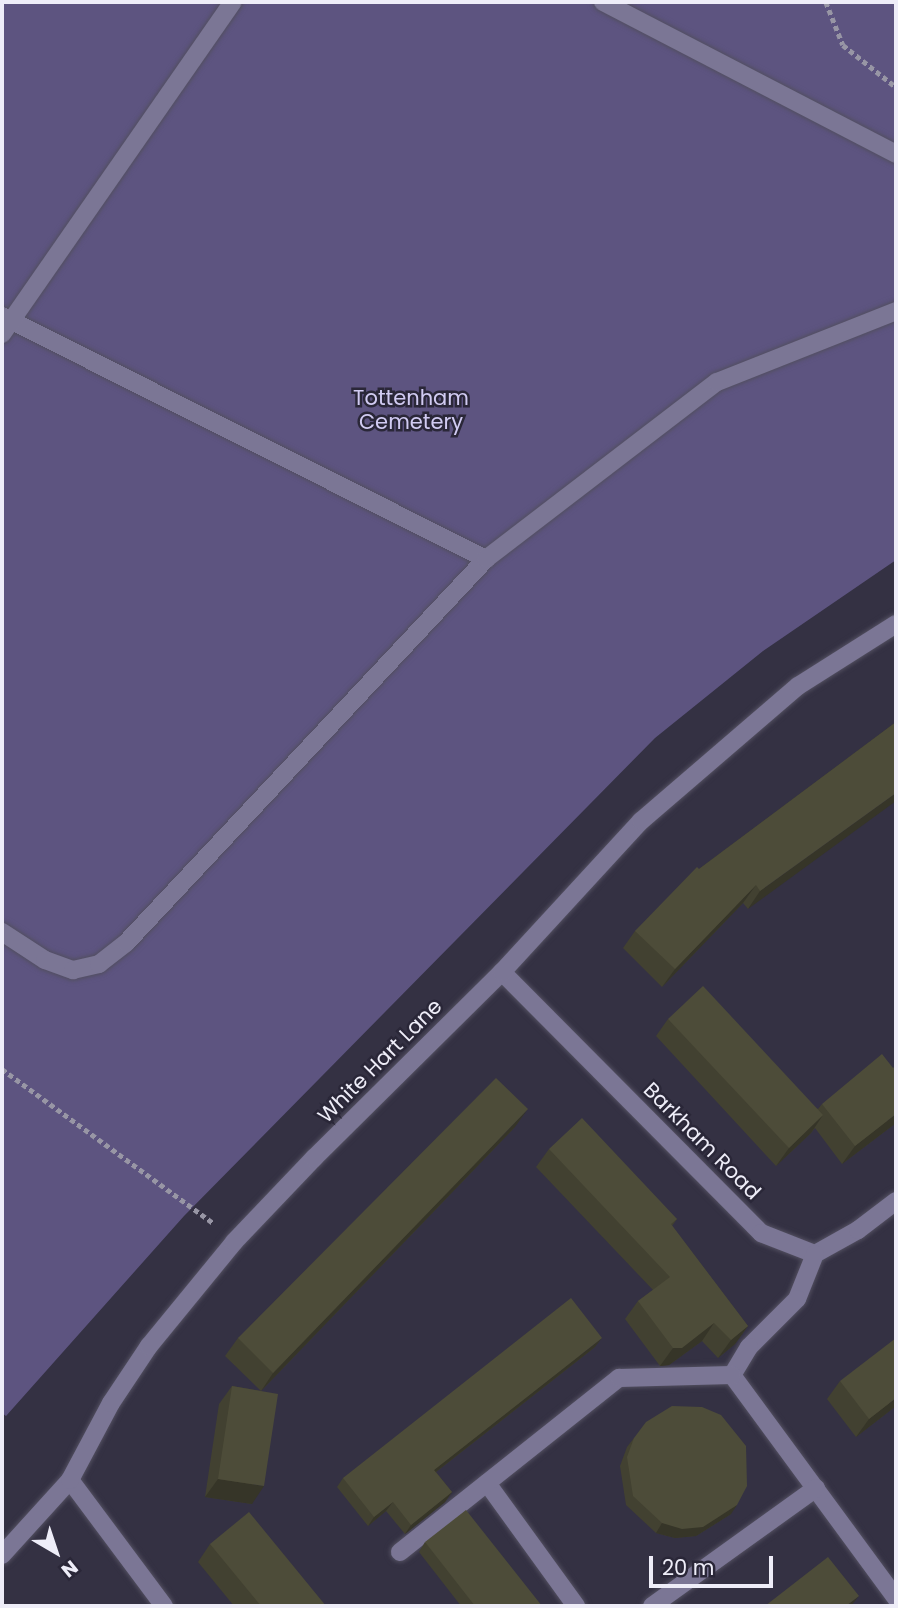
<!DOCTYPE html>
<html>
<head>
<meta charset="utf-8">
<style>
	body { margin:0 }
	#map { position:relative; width:898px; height:1608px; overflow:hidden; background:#343143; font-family:Poppins,sans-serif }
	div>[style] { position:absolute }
	.green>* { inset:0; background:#5d5480 }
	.path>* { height:4.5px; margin-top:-2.25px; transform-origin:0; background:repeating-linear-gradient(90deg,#9896a5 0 5px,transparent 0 8.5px) }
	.roads { filter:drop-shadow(0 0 2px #524f60) drop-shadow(0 0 2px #524f60) }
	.minor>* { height:18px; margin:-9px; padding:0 9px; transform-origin:9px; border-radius:9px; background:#7b7695 }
	.wall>* { inset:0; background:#424131 }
	.shaded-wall>* { inset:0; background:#363528 }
	.building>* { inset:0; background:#4d4c39 }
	span { translate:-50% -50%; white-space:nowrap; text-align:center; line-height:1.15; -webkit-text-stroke:5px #2a2738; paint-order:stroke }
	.park-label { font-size:21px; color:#d1cbf2 }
	.street-label { font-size:21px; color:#eeedf8 }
	.frame { position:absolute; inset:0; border:4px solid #eeedf8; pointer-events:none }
	.north { position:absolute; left:21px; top:1517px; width:70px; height:70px; -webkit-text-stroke:5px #2a2738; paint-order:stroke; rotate:141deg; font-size:19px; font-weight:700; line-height:28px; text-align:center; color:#eeedf8 }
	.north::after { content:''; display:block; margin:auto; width:24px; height:32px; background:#eeedf8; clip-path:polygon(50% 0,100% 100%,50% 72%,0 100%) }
	.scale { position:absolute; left:649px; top:1556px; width:124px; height:32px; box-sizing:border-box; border:4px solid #eeedf8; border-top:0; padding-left:9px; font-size:21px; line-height:24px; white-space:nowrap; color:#eeedf8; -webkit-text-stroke:5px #2a2738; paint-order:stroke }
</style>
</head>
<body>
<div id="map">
	<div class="green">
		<i style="clip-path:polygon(2px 2px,896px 2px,896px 560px,763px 651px,655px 738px,184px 1216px,6px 1416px,2px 1413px)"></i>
	</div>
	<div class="path">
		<i style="left:826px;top:2px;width:46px;rotate:68.4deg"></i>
		<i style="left:843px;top:45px;width:68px;rotate:38.4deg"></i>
		<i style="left:2px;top:1069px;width:261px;rotate:36.1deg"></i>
	</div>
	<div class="roads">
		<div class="minor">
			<i style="left:603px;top:2px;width:330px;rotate:27.4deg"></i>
			<i style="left:2px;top:316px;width:542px;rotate:26.66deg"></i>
			<i style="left:2px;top:334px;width:404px;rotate:-55.2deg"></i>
			<i style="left:2px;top:932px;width:51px;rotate:33.1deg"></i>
			<i style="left:45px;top:960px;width:30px;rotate:20deg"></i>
			<i style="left:73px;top:970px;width:27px;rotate:-13deg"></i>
			<i style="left:99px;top:964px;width:34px;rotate:-38deg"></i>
			<i style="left:126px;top:943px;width:526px;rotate:-46.85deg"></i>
			<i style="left:486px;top:559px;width:291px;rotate:-37.5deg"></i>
			<i style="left:717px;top:382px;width:193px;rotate:-21.6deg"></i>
			<i style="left:502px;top:972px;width:368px;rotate:45.2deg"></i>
			<i style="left:761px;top:1233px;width:58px;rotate:21.3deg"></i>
			<i style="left:815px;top:1254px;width:49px;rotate:-29.2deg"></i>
			<i style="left:858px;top:1230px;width:48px;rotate:-37.3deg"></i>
			<i style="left:815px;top:1254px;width:48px;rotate:111.8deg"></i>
			<i style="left:797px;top:1299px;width:68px;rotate:135deg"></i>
			<i style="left:749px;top:1347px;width:33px;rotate:121deg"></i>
			<i style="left:732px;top:1375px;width:277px;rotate:53.7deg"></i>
			<i style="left:70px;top:1480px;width:157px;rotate:53.3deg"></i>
			<i style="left:487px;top:1483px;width:152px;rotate:54.1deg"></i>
			<i style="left:400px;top:1552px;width:280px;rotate:-38.5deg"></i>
			<i style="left:619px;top:1378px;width:113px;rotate:-1.5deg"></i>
			<i style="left:2px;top:1555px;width:101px;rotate:-47.8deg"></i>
			<i style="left:70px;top:1480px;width:87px;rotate:-62deg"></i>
			<i style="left:111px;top:1403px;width:69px;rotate:-56.3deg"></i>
			<i style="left:149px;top:1346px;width:134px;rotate:-50.7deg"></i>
			<i style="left:234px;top:1242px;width:116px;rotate:-46.4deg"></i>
			<i style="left:314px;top:1158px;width:264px;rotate:-44.7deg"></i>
			<i style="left:502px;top:972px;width:205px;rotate:-47.4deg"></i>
			<i style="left:641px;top:821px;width:207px;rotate:-40.7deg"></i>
			<i style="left:798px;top:686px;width:116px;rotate:-32.3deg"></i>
			<i style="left:652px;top:1606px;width:202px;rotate:-35.7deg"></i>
		</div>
	</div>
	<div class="wall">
		<i style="clip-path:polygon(896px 722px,748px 909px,743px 903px,662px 987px,623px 948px,635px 931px,699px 869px)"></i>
		<i style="clip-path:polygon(668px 1019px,818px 1109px,822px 1104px,896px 1123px,842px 1164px,815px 1128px,811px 1133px,776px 1166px,656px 1036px)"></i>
		<i style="clip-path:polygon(515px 1127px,261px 1391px,252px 1504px,205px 1497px,219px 1404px,232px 1386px,261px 1391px,225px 1356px,238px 1338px)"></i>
		<i style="clip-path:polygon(549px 1149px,677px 1219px,672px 1226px,748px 1326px,735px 1344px,718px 1358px,702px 1341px,669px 1365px,660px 1366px,625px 1319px,638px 1301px,653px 1290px,536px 1167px)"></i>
		<i style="clip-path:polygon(595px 1347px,436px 1472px,452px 1492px,445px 1502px,405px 1534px,386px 1511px,368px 1526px,337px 1487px,343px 1478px)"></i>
		<i style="clip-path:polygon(840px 1381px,896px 1406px,856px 1437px,827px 1399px)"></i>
		<i style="clip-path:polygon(634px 1438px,731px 1514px,696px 1536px,675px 1538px,656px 1533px,626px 1505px,620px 1466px,627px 1447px)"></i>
		<i style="clip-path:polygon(425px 1542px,542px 1606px,461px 1606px,419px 1552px)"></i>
		<i style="clip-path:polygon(210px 1544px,326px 1606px,234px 1606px,198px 1562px)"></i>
	</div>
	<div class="shaded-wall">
		<i style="clip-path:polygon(896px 793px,896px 801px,748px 909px,760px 891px)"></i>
		<i style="clip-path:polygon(756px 885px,743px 903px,662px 987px,675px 969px)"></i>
		<i style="clip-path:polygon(528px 1109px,515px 1127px,261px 1391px,273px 1373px)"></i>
		<i style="clip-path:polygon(896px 1114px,896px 1123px,842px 1164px,855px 1146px)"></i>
		<i style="clip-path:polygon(823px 1115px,811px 1133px,776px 1166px,789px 1148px)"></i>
		<i style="clip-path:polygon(714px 1323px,702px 1341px,669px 1365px,660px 1366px,673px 1348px)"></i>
		<i style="clip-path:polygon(748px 1326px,735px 1344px,718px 1358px,731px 1340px)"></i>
		<i style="clip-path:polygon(602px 1338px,595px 1347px,427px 1479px,434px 1470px)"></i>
		<i style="clip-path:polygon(896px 1398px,896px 1406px,856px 1437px,869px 1419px)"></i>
		<i style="clip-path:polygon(218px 1479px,264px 1486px,252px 1504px,205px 1497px)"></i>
		<i style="clip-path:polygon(452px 1492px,445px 1502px,405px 1534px,411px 1525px)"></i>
		<i style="clip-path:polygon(393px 1502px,386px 1511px,368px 1526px,374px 1517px)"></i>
		<i style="clip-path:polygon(737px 1505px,731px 1514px,696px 1536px,675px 1538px,656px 1533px,662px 1523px)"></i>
		<i style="clip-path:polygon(859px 1596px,851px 1606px,846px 1606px)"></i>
	</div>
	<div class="building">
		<i style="clip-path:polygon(896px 722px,896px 793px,760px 891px,756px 885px,675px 969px,635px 931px,697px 867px,699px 869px)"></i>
		<i style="clip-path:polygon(703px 986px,823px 1115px,789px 1148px,668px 1019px)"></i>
		<i style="clip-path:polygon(882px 1054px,893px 1068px,896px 1065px,896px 1114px,855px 1146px,822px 1104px)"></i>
		<i style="clip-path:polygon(496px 1078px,528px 1109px,273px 1373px,238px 1338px)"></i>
		<i style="clip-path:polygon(582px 1118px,677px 1219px,671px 1224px,748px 1326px,731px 1340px,714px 1323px,682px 1348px,673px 1348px,638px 1301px,670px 1277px,549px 1149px)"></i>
		<i style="clip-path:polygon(571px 1298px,602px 1338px,434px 1470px,452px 1492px,411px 1525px,393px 1502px,374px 1517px,343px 1478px)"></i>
		<i style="clip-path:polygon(896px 1338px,896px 1398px,869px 1419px,840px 1381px)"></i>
		<i style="clip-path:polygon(232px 1386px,278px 1394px,264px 1486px,218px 1479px)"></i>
		<i style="clip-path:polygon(672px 1406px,702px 1407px,721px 1415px,746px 1446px,747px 1486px,737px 1505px,703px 1527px,682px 1529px,662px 1523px,633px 1496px,627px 1457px,634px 1438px,646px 1422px)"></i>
		<i style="clip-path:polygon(466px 1510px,542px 1606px,475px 1606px,425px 1542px)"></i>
		<i style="clip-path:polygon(249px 1512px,326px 1606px,261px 1606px,210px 1544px)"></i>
		<i style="clip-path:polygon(828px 1557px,859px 1596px,846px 1606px,765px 1606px)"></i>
	</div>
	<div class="park-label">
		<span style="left:411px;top:410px">Tottenham<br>Cemetery</span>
	</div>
	<div class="street-label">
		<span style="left:380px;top:1061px;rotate:-45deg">White Hart Lane</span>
		<span style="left:702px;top:1141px;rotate:45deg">Barkham Road</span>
	</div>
	<div class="frame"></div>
	<div class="north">N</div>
	<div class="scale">20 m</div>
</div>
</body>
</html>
